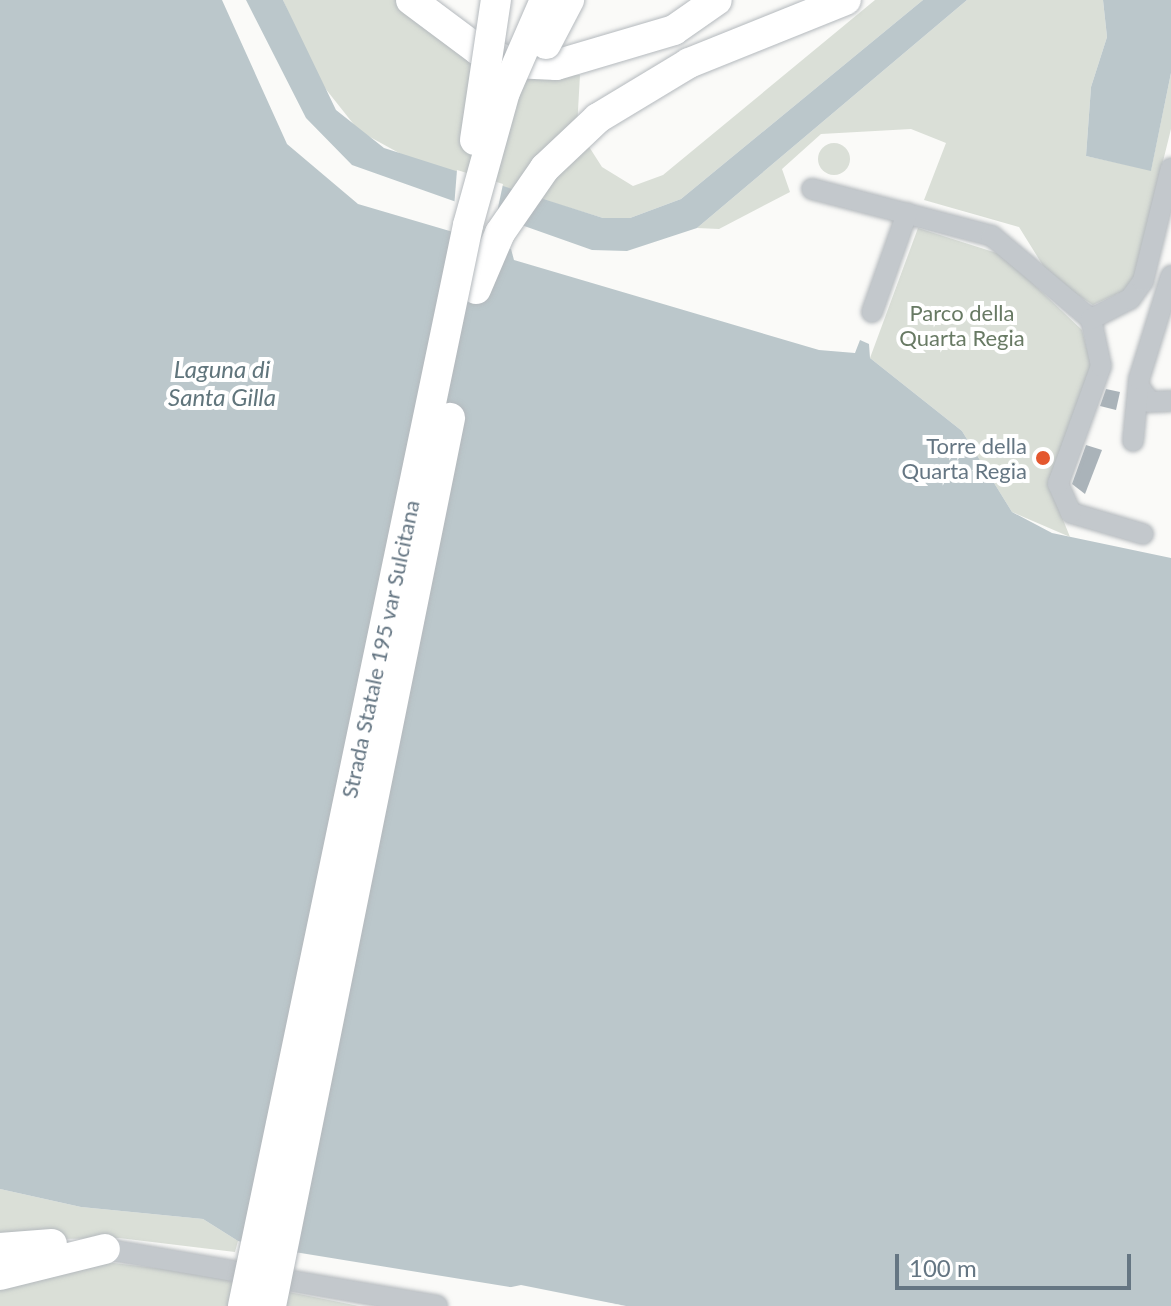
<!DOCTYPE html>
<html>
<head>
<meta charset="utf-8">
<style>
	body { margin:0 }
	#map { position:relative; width:1171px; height:1306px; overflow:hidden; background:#fafaf8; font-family:Lato,sans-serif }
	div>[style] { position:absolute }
	.green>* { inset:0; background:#dadfd7 }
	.round { border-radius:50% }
	.water>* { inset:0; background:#bbc7cb }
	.pier>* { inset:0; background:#fafaf8 }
	.building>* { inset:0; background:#aab3b9 }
	.roads { filter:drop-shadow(0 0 2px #b4b9bd) drop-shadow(0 0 2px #b4b9bd) }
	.minor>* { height:20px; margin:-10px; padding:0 10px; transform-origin:10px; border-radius:10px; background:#c3c8cc }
	.highway>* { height:30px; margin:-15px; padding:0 15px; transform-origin:15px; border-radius:15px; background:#fff }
	.bridges { filter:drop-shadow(0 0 2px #b4b9bd) drop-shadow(0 0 2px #b4b9bd) }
	.highway-bridge>* { height:30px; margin:-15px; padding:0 15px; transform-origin:15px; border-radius:15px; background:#fff }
	.dots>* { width:22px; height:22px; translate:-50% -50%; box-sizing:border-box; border:4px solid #fff; border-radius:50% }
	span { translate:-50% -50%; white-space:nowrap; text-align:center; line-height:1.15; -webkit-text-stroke:8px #fff; paint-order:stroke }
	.park-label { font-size:22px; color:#687a64 }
	.poi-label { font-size:22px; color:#657683 }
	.right { translate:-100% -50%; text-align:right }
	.street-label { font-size:22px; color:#657683 }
	.water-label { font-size:24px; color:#60757c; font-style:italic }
	.scale { position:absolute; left:895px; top:1254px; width:236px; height:36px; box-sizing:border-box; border:4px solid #657683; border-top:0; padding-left:10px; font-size:24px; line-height:28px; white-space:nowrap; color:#657683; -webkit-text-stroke:6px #fff; paint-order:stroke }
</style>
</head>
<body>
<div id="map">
	<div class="green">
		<i style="clip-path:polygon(283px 0,396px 0,425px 29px,503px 71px,580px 75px,577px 128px,602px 167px,633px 186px,663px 175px,875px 0,923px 0,681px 199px,630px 218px,603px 218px,410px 159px,359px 131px,317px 78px)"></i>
		<i style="clip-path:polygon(967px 0,1103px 0,1107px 37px,1091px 87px,1086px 156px,1151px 170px,1171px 73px,1171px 129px,1132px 287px,1093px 305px,1050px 277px,1019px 227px,924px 200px,946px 143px,911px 129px,821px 134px,782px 169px,790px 192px,719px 229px,697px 228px)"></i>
		<i class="round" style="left:818px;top:143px;width:32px;height:32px"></i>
		<i style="clip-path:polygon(918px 228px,1003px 255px,1082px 330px,1093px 371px,1048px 482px,1070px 537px,1012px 512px,962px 431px,870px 358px)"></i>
		<i style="clip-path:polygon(0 1189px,81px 1207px,203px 1219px,238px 1241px,235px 1252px,119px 1238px,0 1240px)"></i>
		<i style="clip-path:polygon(114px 1263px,189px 1272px,359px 1306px,0 1306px,0 1285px,70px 1265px)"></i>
	</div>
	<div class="water">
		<i style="clip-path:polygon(0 0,222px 0,287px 144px,358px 204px,511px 249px,514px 260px,819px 350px,855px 353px,860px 340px,869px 344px,870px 358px,962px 431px,1012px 512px,1052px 533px,1171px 558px,1171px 1306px,626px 1306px,270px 1248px,238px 1241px,203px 1219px,81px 1207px,0 1189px)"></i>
		<i style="clip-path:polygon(246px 0,283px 0,336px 110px,384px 148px,603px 218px,630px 218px,681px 199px,923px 0,967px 0,697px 228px,627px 251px,592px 250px,352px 165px,306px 118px)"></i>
		<i style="clip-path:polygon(1103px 0,1171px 0,1171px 73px,1151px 171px,1086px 156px,1091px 87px,1107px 37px)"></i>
	</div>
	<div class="pier">
		<i style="clip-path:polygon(457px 170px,503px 184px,495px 222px,454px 208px)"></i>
		<i style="clip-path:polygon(521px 1285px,626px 1306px,498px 1290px)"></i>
	</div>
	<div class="building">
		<i style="clip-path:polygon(1106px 389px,1120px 392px,1116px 410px,1100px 406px)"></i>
		<i style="clip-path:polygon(1086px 445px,1102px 450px,1085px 494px,1072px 484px)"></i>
	</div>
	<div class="roads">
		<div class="minor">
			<i style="left:812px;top:189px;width:186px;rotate:14.6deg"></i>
			<i style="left:992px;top:236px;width:129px;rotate:40deg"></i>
			<i style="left:872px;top:312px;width:105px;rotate:-70.5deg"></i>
			<i style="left:1140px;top:388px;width:17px;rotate:54deg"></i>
			<i style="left:1150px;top:402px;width:21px;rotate:-3deg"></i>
			<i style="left:1133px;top:441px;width:62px;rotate:-84.5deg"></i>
			<i style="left:1139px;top:379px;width:108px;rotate:-72.7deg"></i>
			<i style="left:1143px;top:534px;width:75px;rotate:-163.7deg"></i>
			<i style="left:1071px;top:513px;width:32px;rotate:-114deg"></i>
			<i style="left:1058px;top:484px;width:126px;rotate:-70deg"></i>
			<i style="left:1101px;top:366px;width:48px;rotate:-102deg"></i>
			<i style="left:1091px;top:319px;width:44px;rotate:-27.1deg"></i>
			<i style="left:1130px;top:299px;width:22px;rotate:-54deg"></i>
			<i style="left:1143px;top:281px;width:116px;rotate:-76.1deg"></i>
			<i style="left:105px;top:1249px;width:337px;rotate:9.7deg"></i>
		</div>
		<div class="highway">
			<i style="left:411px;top:0;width:84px;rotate:36.7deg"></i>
			<i style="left:478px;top:50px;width:38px;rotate:20deg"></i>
			<i style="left:514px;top:63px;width:42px;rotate:2.7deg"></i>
			<i style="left:556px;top:65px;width:123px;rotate:-16.5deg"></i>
			<i style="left:674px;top:30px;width:52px;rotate:-34.9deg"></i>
			<i style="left:476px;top:289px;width:61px;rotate:-66.8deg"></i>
			<i style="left:500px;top:233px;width:79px;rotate:-55.3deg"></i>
			<i style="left:545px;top:168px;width:73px;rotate:-43.3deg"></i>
			<i style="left:598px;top:118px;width:106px;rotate:-31.1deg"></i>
			<i style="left:689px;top:63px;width:169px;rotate:-21.9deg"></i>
			<i style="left:0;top:1248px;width:52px;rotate:-4.4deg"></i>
			<i style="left:0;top:1275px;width:108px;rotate:-13.9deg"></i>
		</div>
	</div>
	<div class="bridges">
		<div class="highway-bridge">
			<i style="left:546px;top:44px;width:50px;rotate:-62.4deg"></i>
			<i style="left:475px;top:140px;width:142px;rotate:-81.5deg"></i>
			<i style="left:243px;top:1306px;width:1104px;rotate:-78.24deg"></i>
			<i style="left:468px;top:225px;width:138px;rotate:-74.5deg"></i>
			<i style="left:505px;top:92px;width:100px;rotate:-66.5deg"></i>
			<i style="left:271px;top:1306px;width:906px;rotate:-78.6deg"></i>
		</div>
	</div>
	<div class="dots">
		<i style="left:1043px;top:458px;background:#e4572e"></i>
	</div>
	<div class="park-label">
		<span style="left:962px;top:325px">Parco della<br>Quarta Regia</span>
	</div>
	<div class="poi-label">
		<span class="right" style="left:1027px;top:458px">Torre della<br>Quarta Regia</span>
	</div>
	<div class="street-label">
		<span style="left:380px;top:649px;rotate:-78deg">Strada Statale 195 var Sulcitana</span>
	</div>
	<div class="water-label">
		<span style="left:222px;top:383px">Laguna di<br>Santa Gilla</span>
	</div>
	<div class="scale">100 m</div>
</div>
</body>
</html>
